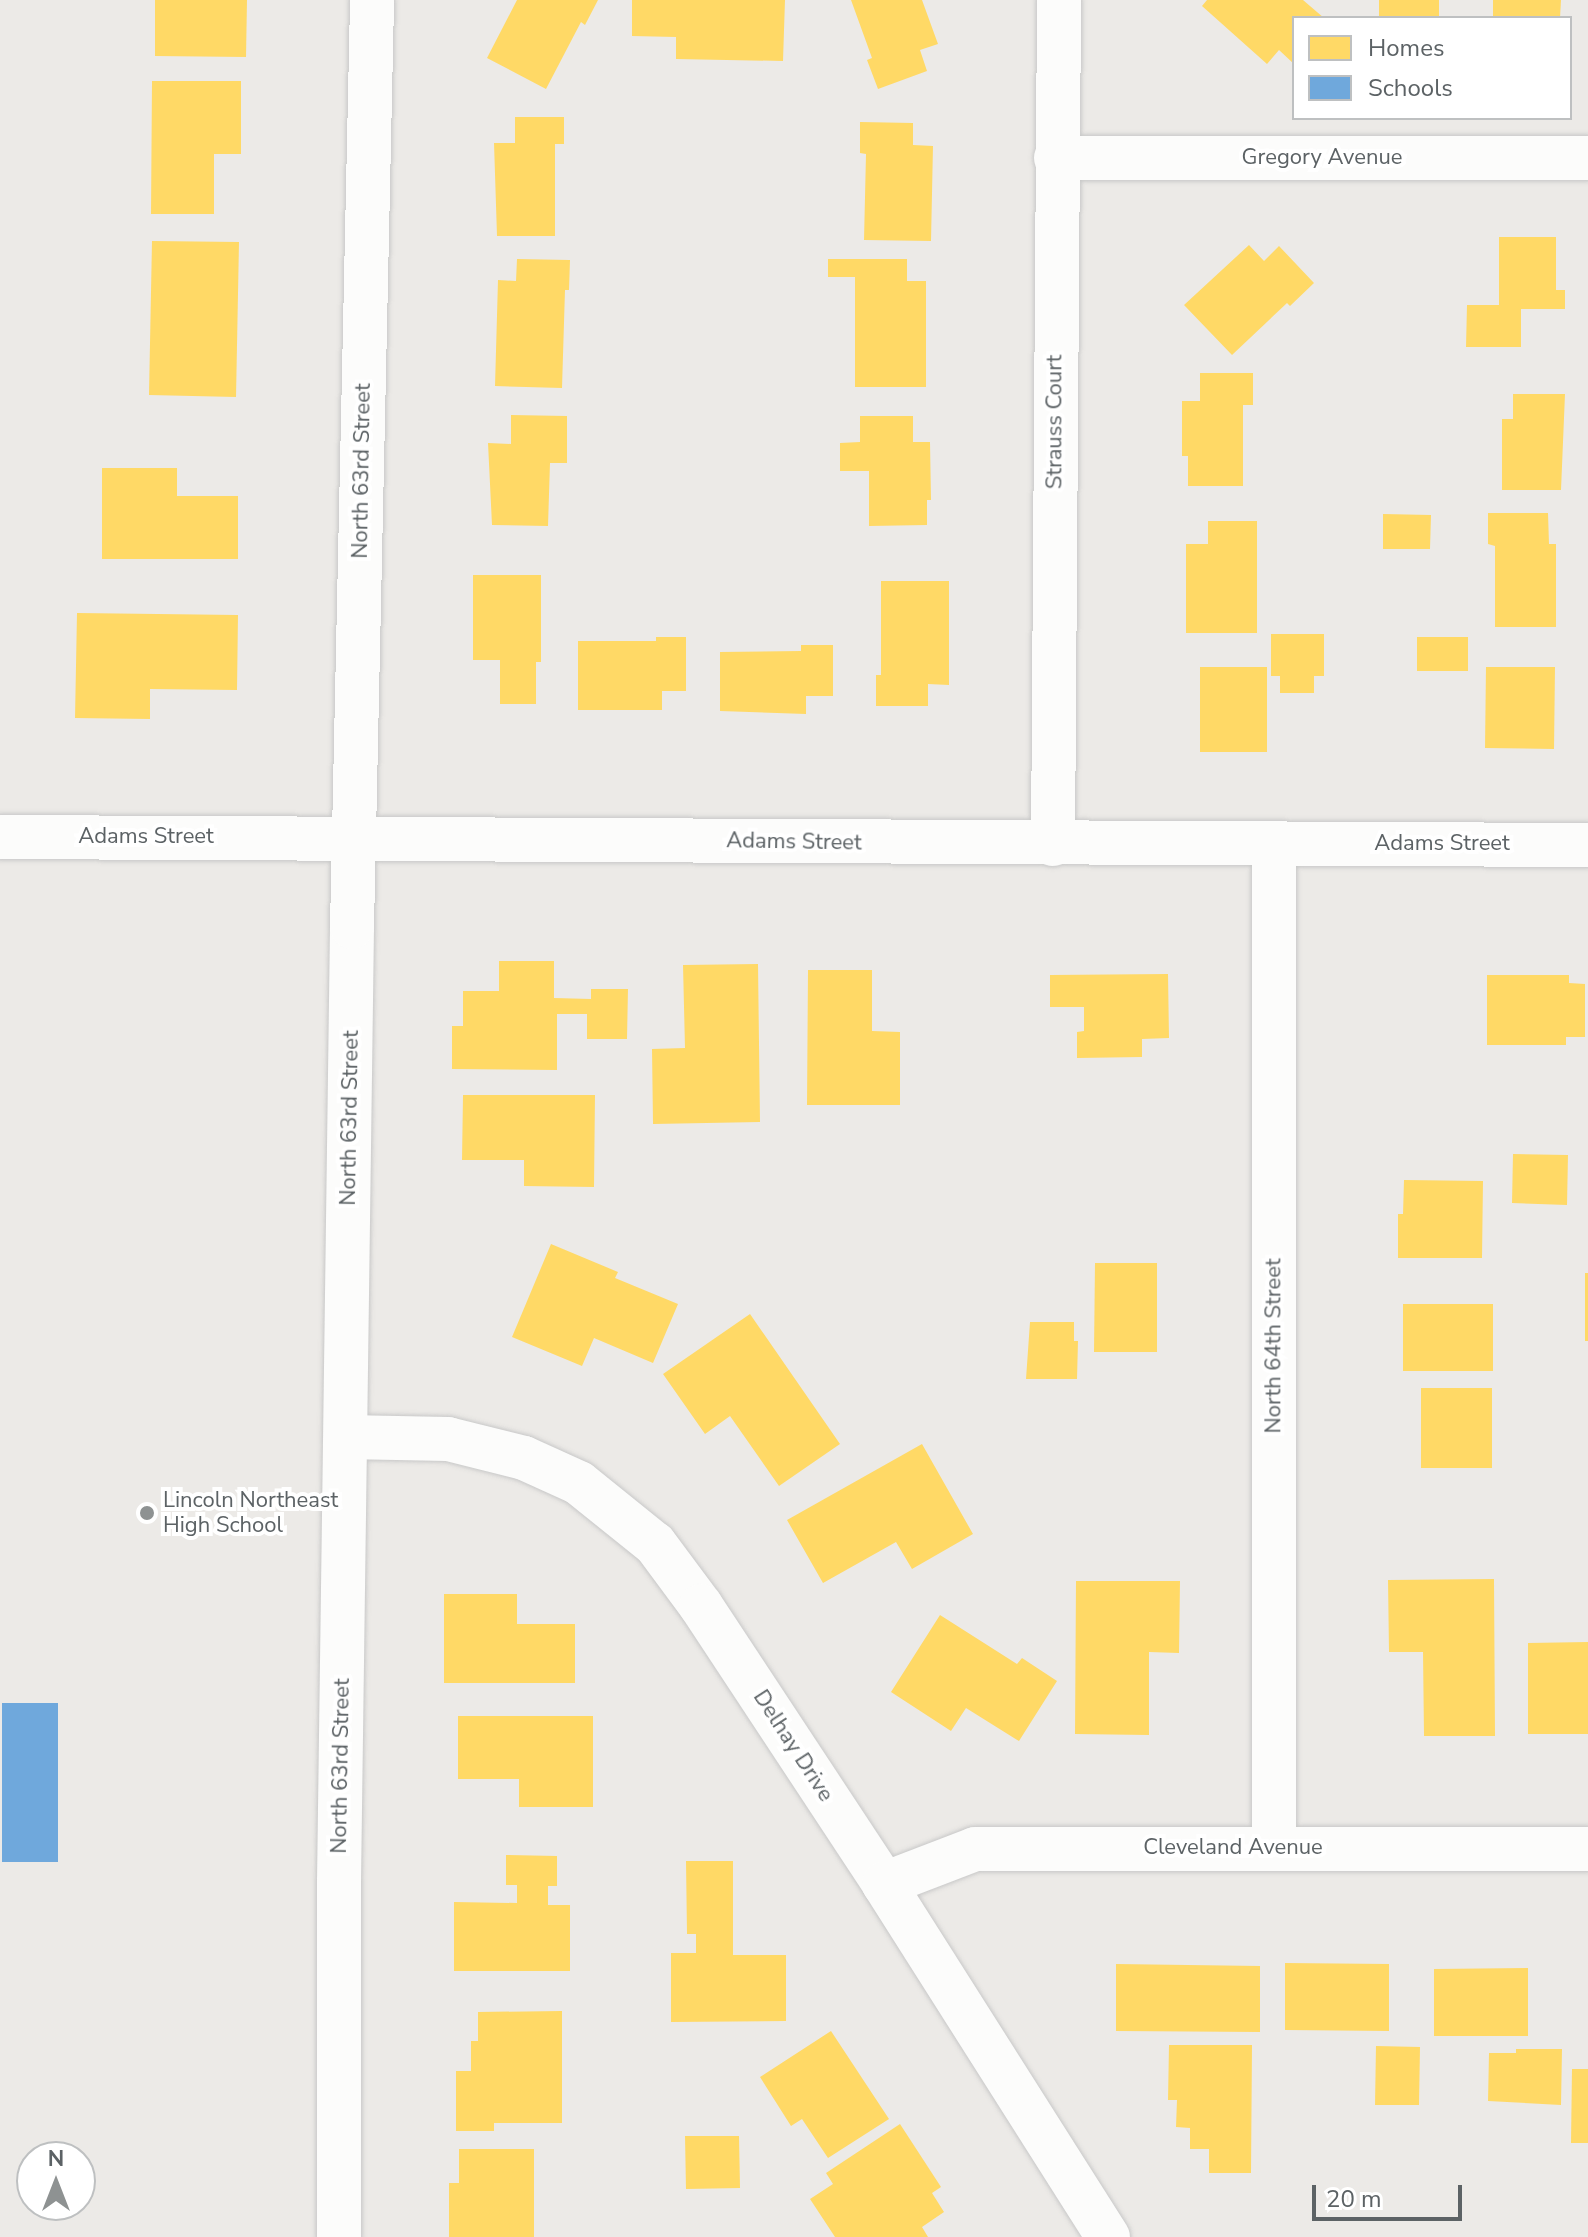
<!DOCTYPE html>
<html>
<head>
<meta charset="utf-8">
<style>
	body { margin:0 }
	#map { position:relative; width:1588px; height:2237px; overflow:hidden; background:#eceae7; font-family:"Nunito Sans",sans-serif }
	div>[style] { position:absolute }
	.homes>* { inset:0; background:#ffd966 }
	.schools>* { inset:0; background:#6fa8dc }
	.roads { filter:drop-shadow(0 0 2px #c8c8c8) drop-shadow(0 0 2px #c8c8c8) }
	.minor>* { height:44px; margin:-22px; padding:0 22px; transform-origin:22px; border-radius:22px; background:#fcfcfb }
	.secondary>* { height:44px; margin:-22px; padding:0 22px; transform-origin:22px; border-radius:22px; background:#fcfcfb }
	.dots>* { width:22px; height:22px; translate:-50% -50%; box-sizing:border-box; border:4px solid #fff; border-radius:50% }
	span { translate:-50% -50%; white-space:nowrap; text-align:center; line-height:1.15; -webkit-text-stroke:8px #fff; paint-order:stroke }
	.street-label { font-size:22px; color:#5c6265 }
	.poi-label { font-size:22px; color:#5c6265 }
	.left { translate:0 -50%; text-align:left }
	.legend { position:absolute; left:1292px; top:16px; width:280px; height:104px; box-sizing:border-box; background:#fff; border:2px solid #bec0c1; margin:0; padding:10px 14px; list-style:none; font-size:24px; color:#5c6265 }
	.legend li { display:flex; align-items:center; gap:16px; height:40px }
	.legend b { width:40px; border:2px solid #bec0c1 }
	.north { position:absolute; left:16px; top:2141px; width:80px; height:80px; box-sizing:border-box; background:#fff; border:2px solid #bec0c1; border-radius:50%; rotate:0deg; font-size:22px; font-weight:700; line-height:32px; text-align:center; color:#5c6265 }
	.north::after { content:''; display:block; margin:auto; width:28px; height:36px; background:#8e9292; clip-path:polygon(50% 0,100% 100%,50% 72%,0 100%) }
	.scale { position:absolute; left:1312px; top:2185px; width:150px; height:36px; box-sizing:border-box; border:4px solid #5c6265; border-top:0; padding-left:10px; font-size:24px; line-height:28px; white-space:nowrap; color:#5c6265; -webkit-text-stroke:6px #fff; paint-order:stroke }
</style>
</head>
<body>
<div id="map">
	<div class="homes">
		<i style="clip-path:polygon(155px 0,247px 0,246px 57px,155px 56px)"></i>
		<i style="clip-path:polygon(517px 0,598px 0,585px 25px,581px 22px,546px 89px,487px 58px)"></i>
		<i style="clip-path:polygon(632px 0,785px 0,783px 61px,676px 59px,676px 37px,632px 36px)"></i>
		<i style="clip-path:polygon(851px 0,922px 0,938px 44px,920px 50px,927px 71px,878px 89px,867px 60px,872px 58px)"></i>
		<i style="clip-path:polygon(1207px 0,1303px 0,1324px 18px,1294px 18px,1294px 64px,1279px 50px,1267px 64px,1202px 6px)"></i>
		<i style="clip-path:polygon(1379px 0,1439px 0,1439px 18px,1379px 18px)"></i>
		<i style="clip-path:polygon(1493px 0,1561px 0,1560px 18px,1493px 18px)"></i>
		<i style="clip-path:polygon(152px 81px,241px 81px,241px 154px,214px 154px,214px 214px,151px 214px)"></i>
		<i style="clip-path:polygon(515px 117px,564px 117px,564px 144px,555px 144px,555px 236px,497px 236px,494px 143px,515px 143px)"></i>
		<i style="clip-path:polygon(860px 122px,913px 123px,913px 145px,933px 146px,931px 241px,864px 240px,866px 154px,860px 153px)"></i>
		<i style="clip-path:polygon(1499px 237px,1556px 237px,1556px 290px,1565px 290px,1565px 309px,1521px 309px,1521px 347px,1466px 347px,1467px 305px,1499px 305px)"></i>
		<i style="clip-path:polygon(152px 241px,239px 242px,236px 397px,149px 395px)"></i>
		<i style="clip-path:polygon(1249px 245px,1264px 261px,1279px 246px,1314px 283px,1290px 306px,1287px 303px,1232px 355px,1184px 305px)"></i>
		<i style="clip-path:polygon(517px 259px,570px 260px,569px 290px,565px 290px,562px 388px,495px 386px,498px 280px,516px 281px)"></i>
		<i style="clip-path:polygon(828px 259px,907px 259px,907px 281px,926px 281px,926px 387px,855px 387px,855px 277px,828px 277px)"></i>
		<i style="clip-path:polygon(1200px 373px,1253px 373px,1253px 405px,1243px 405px,1243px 486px,1188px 486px,1188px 456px,1182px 456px,1182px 401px,1200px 401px)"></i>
		<i style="clip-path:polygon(1513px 394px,1565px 394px,1561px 490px,1502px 490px,1502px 419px,1513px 419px)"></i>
		<i style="clip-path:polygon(511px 415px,567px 416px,567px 463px,550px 463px,548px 526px,492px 525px,488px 443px,511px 444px)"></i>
		<i style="clip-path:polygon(860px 416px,913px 416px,913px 442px,930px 442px,931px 500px,927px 500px,927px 525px,869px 526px,869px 471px,840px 471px,840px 443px,860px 442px)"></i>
		<i style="clip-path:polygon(102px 468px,177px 468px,177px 496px,238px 496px,238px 559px,102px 559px)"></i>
		<i style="clip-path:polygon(1488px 513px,1548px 513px,1549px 544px,1556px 544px,1556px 627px,1495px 627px,1495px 546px,1488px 544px)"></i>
		<i style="clip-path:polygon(1383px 514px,1431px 515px,1430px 549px,1383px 549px)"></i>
		<i style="clip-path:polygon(1208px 521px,1257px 521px,1257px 633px,1186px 633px,1186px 544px,1208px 544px)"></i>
		<i style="clip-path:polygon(473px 575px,541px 575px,541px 662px,536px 662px,536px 704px,500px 704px,500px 660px,473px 660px)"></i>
		<i style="clip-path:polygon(881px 581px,949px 581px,949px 685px,928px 684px,928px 706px,876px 706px,876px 675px,881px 675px)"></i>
		<i style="clip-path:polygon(77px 613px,238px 615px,237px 690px,150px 689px,150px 719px,75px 718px)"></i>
		<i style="clip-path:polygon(1271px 634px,1324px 634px,1324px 676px,1314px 676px,1314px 693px,1280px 693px,1280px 676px,1271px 676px)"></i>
		<i style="clip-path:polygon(656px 637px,686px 637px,686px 691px,662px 691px,662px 710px,578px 710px,578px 641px,656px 641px)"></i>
		<i style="clip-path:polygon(1417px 637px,1468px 637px,1468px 671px,1417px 671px)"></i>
		<i style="clip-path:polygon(801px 645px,833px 645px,833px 696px,806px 696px,806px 714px,720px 711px,720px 652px,801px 651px)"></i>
		<i style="clip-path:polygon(1200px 667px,1267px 667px,1267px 752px,1200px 752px)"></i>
		<i style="clip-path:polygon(1486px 667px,1555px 667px,1554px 749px,1485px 748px)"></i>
		<i style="clip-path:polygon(499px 961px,554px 961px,554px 998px,591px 999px,591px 989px,628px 989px,627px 1039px,587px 1039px,587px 1014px,557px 1014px,557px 1070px,452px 1069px,452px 1026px,463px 1026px,463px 991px,499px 991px)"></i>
		<i style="clip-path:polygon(758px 964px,760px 1122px,653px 1124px,652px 1049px,685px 1048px,683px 965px)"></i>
		<i style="clip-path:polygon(808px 970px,872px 970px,872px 1031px,900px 1032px,900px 1105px,807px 1105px)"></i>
		<i style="clip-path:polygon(1168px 974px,1169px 1038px,1142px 1039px,1142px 1057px,1077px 1058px,1077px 1032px,1084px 1031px,1084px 1007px,1050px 1007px,1050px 975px)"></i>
		<i style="clip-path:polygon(1487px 975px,1569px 975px,1569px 983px,1585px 984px,1585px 1037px,1566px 1037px,1566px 1045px,1487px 1045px)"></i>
		<i style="clip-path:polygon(463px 1095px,595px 1095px,594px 1187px,524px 1186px,524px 1160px,462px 1160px)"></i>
		<i style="clip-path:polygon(1513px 1154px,1568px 1155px,1567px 1205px,1512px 1203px)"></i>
		<i style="clip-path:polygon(1404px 1180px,1483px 1181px,1482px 1258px,1398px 1258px,1398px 1214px,1403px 1214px)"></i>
		<i style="clip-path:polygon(551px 1244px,618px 1272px,615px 1278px,678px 1304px,653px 1363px,594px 1338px,582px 1366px,512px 1337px)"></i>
		<i style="clip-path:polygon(1095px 1263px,1157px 1263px,1157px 1352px,1094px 1352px)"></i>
		<i style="clip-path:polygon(1585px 1273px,1588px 1273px,1588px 1341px,1585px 1341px)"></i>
		<i style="clip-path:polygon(1403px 1304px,1493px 1304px,1493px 1371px,1403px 1371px)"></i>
		<i style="clip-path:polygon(750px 1314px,840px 1444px,779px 1486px,730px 1416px,705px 1434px,663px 1374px)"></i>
		<i style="clip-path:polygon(1030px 1322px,1074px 1322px,1074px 1341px,1078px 1341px,1077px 1379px,1026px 1379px)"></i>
		<i style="clip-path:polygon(1421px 1388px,1492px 1388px,1492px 1468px,1421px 1468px)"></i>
		<i style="clip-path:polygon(922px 1444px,973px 1534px,912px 1569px,896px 1542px,823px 1583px,787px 1520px)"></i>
		<i style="clip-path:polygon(1494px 1579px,1495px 1736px,1424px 1736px,1423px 1652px,1389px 1652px,1388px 1580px)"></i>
		<i style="clip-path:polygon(1076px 1581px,1180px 1581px,1179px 1653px,1149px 1652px,1149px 1735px,1075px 1734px)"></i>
		<i style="clip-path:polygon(444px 1594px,517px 1594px,517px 1624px,575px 1624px,575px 1683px,444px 1683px)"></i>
		<i style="clip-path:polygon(940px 1615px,1017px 1664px,1022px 1658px,1057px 1681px,1019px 1741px,966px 1708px,951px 1731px,891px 1692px)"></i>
		<i style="clip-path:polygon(1588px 1642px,1588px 1734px,1528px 1734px,1528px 1643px)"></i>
		<i style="clip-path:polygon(458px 1716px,593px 1716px,593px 1807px,519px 1807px,519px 1779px,458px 1779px)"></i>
		<i style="clip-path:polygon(506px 1855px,557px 1856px,557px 1886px,548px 1886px,548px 1905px,570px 1905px,570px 1971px,454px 1971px,454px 1902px,517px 1903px,517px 1885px,506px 1885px)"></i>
		<i style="clip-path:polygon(686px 1861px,733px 1861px,733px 1955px,786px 1955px,786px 2021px,671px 2022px,671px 1953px,696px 1953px,696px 1934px,687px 1934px)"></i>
		<i style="clip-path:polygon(1285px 1963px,1389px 1964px,1389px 2031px,1285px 2030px)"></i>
		<i style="clip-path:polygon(1116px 1964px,1260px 1966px,1260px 2032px,1116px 2031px)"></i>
		<i style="clip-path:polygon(1528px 1968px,1528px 2036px,1434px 2036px,1434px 1969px)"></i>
		<i style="clip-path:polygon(562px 2011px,562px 2123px,494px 2123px,494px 2131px,456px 2131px,456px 2071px,471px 2071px,471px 2041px,478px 2041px,478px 2012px)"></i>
		<i style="clip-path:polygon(831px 2031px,889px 2119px,828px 2158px,802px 2119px,791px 2126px,760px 2077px)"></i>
		<i style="clip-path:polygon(1169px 2045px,1252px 2045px,1251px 2173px,1209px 2173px,1209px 2149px,1190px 2149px,1190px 2128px,1176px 2127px,1177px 2100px,1168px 2100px)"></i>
		<i style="clip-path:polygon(1376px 2046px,1420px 2047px,1419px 2105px,1375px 2105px)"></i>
		<i style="clip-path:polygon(1516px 2049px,1562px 2049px,1561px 2105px,1488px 2101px,1489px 2053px,1516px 2053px)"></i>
		<i style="clip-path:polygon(1572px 2069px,1588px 2069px,1588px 2143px,1571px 2143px)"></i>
		<i style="clip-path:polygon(900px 2124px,941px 2187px,932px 2193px,944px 2212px,922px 2227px,928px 2237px,835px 2237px,810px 2199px,833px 2184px,826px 2173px)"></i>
		<i style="clip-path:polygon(685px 2136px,739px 2136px,740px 2188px,686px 2189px)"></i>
		<i style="clip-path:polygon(459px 2149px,534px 2149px,534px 2237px,449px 2237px,449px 2183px,459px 2183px)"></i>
	</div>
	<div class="schools">
		<i style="clip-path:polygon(2px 1703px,58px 1703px,58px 1862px,2px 1862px)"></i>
	</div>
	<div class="roads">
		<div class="minor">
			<i style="left:1056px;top:158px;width:532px"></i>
			<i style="left:1274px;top:843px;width:1005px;rotate:90deg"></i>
			<i style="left:1053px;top:844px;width:844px;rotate:-89.59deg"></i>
			<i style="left:346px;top:1437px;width:102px;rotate:1.1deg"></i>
			<i style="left:448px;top:1439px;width:78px;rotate:14deg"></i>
			<i style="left:524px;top:1458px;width:60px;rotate:24.4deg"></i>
			<i style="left:579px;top:1483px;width:97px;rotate:38.8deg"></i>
			<i style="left:655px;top:1544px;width:77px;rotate:53.4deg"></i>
			<i style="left:701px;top:1606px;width:333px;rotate:56.6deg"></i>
			<i style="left:884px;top:1884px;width:418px;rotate:57.6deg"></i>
			<i style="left:884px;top:1884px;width:97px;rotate:-21deg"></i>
			<i style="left:975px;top:1849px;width:613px"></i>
			<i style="left:339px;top:2237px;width:355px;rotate:-90deg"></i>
			<i style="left:339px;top:1882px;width:955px;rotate:-89.22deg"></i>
			<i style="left:352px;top:927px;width:927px;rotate:-88.76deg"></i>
		</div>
		<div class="secondary">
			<i style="left:0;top:837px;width:1588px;rotate:0.29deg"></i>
		</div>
	</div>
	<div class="dots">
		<i style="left:147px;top:1513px;background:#8e9292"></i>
	</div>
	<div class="street-label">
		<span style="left:1322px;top:158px">Gregory Avenue</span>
		<span style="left:1055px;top:422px;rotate:-90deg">Strauss Court</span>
		<span style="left:362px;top:471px;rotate:-89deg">North 63rd Street</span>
		<span style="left:146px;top:837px">Adams Street</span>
		<span style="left:794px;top:842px;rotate:1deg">Adams Street</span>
		<span style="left:1442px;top:844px">Adams Street</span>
		<span style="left:350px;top:1118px;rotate:-89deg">North 63rd Street</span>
		<span style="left:1274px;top:1346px;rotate:-90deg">North 64th Street</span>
		<span style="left:793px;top:1746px;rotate:57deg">Delhay Drive</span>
		<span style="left:341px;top:1766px;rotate:-89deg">North 63rd Street</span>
		<span style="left:1233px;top:1848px">Cleveland Avenue</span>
	</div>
	<div class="poi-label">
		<span class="left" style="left:163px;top:1513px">Lincoln Northeast<br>High School</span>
	</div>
	<ul class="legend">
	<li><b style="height:22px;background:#ffd966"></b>Homes</li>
	<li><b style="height:22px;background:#6fa8dc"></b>Schools</li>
	</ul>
	<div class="north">N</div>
	<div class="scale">20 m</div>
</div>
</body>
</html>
